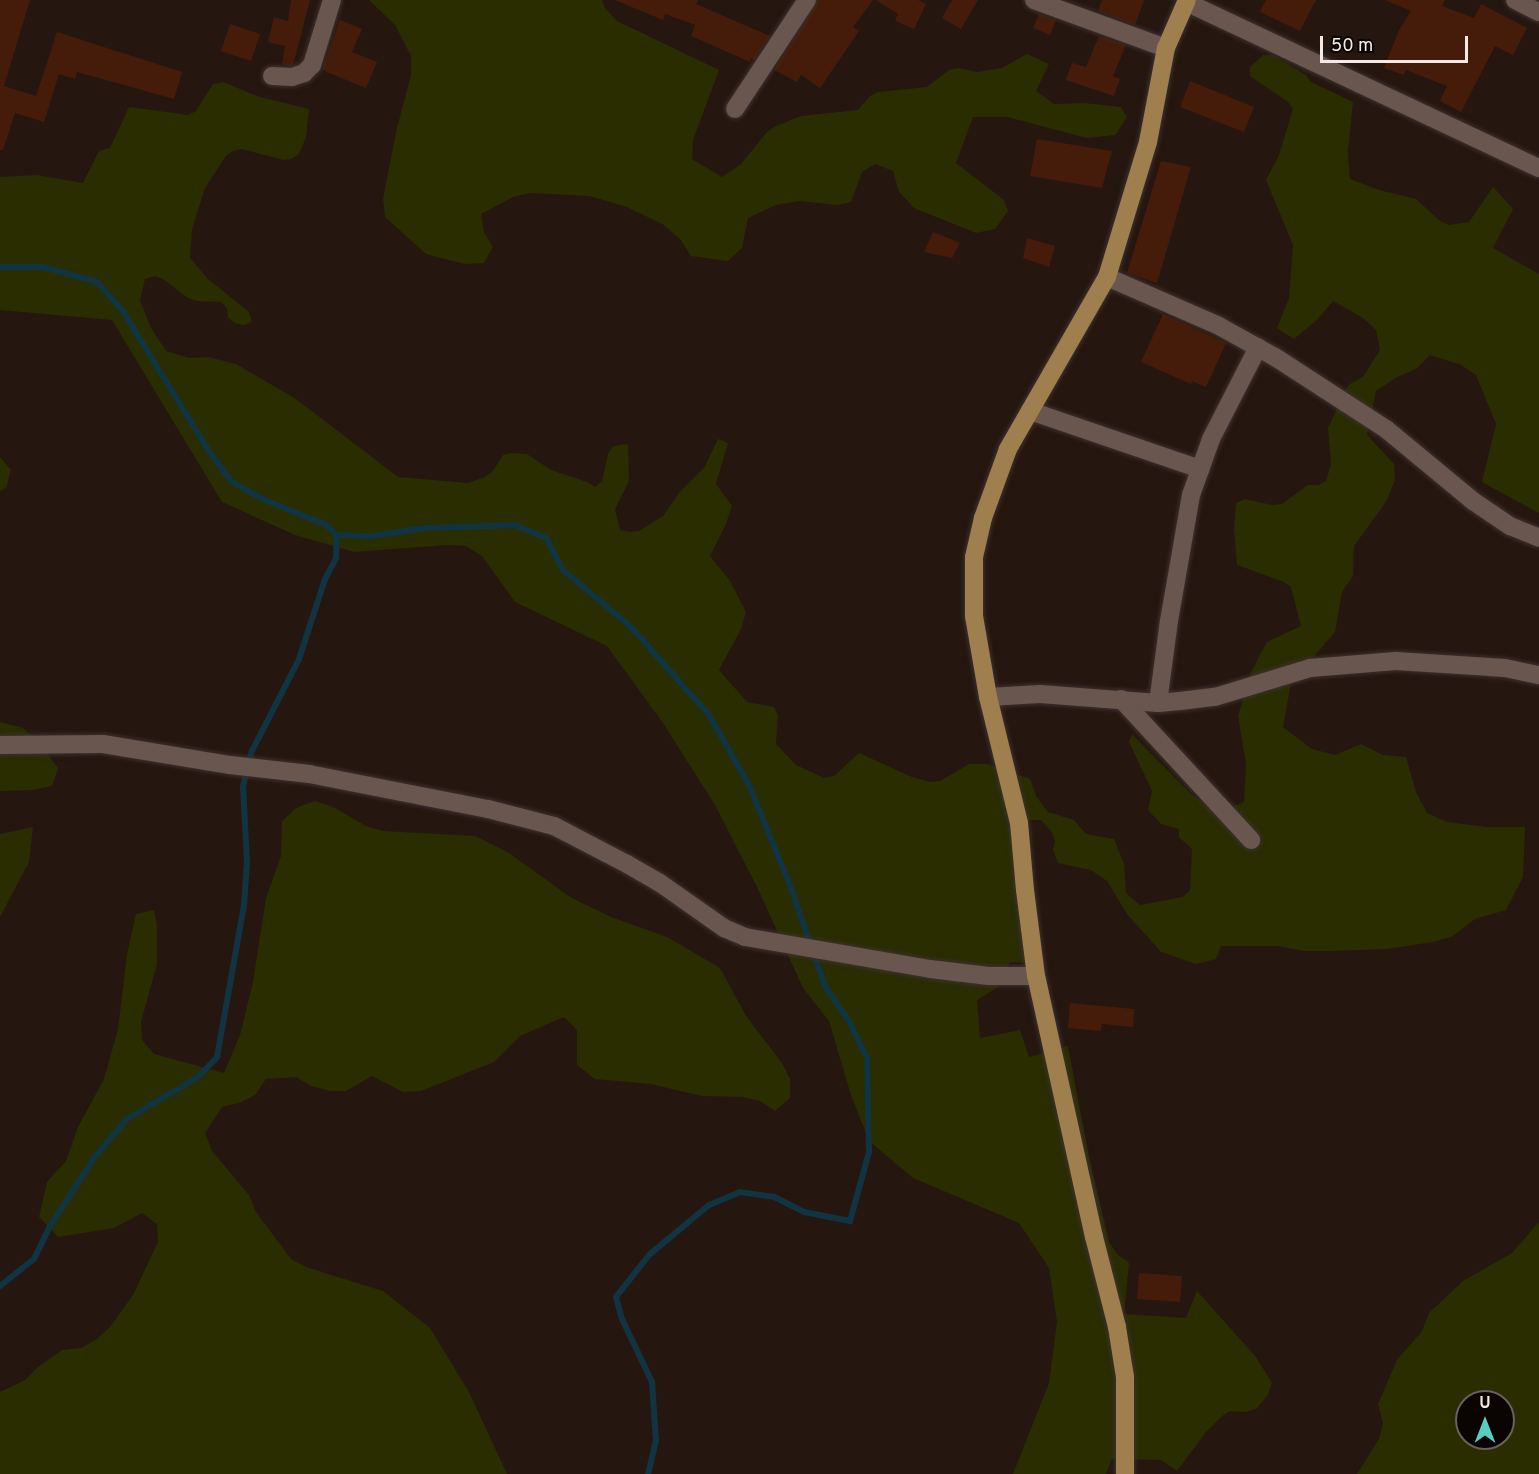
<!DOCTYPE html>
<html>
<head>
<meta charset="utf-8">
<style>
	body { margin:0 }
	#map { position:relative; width:1539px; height:1474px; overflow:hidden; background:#261610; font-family:Overpass,sans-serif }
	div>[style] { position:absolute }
	.green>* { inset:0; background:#292d00 }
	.stream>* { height:6px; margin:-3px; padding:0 3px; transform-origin:3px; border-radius:3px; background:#113442 }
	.building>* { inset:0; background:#451c09 }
	.roads { filter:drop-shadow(0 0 2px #3c312f) drop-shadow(0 0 2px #3c312f) }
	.minor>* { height:18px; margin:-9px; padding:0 9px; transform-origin:9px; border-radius:9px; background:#69564e }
	.major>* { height:18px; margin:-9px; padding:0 9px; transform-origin:9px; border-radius:9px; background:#9e7f4d }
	span { translate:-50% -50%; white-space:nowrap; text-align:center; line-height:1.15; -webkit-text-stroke:6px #0a0503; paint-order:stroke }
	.north { position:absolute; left:1455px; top:1390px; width:60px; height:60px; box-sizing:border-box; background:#0a0503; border:2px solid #68615e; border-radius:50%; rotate:0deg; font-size:16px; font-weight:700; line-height:24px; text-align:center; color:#f6eae6 }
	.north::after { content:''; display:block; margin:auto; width:21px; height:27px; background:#58cec0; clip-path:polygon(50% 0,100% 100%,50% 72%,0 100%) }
	.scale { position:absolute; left:1320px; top:36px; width:148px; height:27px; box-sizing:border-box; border:3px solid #f6eae6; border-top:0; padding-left:8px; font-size:18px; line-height:21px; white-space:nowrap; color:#f6eae6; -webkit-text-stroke:4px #0a0503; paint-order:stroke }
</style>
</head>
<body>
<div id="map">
	<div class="green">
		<i style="clip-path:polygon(369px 0,602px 0,605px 8px,617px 21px,719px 70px,693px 140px,692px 159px,722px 177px,741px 164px,767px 132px,774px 127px,801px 116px,858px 110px,870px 96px,878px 92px,927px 87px,949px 70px,958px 68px,977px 72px,1002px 68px,1027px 54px,1049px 64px,1036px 91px,1054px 104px,1084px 103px,1121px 107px,1127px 117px,1115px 135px,1087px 138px,1007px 117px,973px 117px,956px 163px,1004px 200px,1008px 211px,995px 229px,976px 233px,914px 208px,899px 192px,893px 171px,875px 164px,862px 172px,851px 202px,838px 205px,800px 201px,776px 205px,748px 218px,742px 248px,728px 261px,691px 256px,681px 240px,664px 225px,627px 207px,590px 196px,530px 193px,513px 197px,481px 214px,484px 232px,493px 247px,484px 263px,465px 264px,426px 254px,385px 217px,383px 199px,396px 132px,411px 75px,411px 56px,395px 25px)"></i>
		<i style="clip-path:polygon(1263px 55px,1273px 55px,1306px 75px,1311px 82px,1353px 102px,1348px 152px,1350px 179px,1379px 190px,1416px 199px,1440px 221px,1449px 225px,1469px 222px,1493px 187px,1513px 209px,1493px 248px,1539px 274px,1539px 513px,1482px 482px,1496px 424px,1476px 375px,1461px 365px,1430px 355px,1416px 369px,1395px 378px,1376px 391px,1367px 435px,1394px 464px,1395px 480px,1386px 502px,1354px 546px,1353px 576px,1342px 592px,1335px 632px,1291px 683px,1283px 727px,1312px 749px,1335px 755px,1361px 744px,1383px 755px,1406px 757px,1416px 792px,1427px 813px,1447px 822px,1487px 827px,1525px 827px,1523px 877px,1506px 910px,1475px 919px,1453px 936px,1433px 942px,1387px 949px,1329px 951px,1305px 951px,1277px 946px,1221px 946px,1216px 959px,1196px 964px,1161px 952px,1127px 914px,1107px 881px,1091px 870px,1058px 863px,1053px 850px,1055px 841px,1052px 832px,1041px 820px,1028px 820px,1032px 893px,1044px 963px,1010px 962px,997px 988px,977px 1000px,980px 1038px,1020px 1030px,1029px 1057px,1068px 1046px,1089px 1157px,1109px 1242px,1117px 1254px,1129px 1263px,1124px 1314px,1186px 1318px,1197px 1291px,1256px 1357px,1272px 1383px,1268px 1395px,1256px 1409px,1245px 1412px,1230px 1411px,1222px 1416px,1206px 1432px,1177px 1471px,1161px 1460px,1112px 1459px,1106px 1474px,1013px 1474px,1049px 1383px,1057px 1322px,1049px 1268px,1019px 1223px,913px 1178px,869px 1141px,851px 1095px,829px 1021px,803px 988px,758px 889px,715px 805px,663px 723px,607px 646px,515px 602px,482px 556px,466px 546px,448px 545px,354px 552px,295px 535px,222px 502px,112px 320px,0 310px,0 177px,36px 175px,83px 183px,99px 151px,110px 148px,129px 107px,188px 115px,196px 111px,213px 84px,223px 82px,260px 97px,309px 109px,306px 137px,299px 154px,291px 159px,284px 160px,242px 149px,233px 151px,226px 156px,205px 188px,192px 229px,190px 258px,208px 279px,249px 312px,252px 322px,244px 325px,235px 323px,228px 318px,227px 309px,222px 302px,197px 301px,188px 298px,163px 279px,155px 276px,145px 279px,140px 300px,151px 328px,166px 351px,189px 358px,208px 357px,236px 364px,296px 399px,398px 477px,468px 483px,485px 477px,493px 471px,503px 455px,511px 453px,527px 454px,551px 470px,587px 482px,595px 487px,602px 481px,608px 454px,613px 446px,628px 444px,629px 481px,615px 509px,620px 530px,630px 532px,639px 531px,663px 516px,679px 493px,704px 468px,718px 439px,728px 443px,716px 484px,732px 506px,726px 524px,710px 556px,730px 581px,746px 612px,741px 629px,719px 670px,747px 702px,774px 707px,778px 715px,776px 744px,796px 765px,824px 778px,834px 776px,859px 753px,912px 777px,930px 782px,940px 781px,969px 764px,988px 764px,1030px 779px,1036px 796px,1048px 812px,1074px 820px,1086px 834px,1114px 839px,1124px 864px,1126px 893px,1140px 905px,1183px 897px,1190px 890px,1192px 849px,1179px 837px,1179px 829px,1161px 824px,1148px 810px,1152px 791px,1129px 742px,1132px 734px,1191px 794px,1206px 805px,1234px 806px,1244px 802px,1246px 764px,1238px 716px,1252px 670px,1267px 642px,1301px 626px,1291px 587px,1284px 582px,1237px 565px,1234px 529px,1236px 503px,1245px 499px,1272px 505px,1282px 504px,1308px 485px,1318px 485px,1326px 481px,1331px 464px,1328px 428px,1348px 385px,1363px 377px,1380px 350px,1376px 330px,1363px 318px,1333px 301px,1318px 319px,1294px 339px,1277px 328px,1289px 298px,1293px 245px,1266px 180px,1279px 155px,1293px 109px,1288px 102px,1250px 76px,1250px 67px)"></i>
		<i style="clip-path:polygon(0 457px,11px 470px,6px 488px,0 491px)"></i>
		<i style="clip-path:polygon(0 722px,23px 728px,37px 740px,58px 768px,52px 786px,33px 790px,0 791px)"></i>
		<i style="clip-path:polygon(315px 801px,333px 807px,366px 826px,383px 831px,475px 836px,509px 853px,570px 897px,611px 917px,667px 937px,720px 968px,746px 1016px,782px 1063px,790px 1079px,790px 1098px,775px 1111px,760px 1101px,742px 1097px,702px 1096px,651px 1084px,595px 1079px,577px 1065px,577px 1030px,564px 1017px,520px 1036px,494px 1062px,421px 1091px,403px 1092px,372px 1076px,346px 1091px,330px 1091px,311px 1086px,296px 1077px,266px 1079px,255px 1095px,239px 1103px,222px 1107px,205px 1133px,212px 1151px,249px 1195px,256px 1212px,292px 1260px,309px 1268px,383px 1291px,430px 1328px,469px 1392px,507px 1474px,0 1474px,0 1392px,25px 1380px,38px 1367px,62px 1350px,81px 1348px,97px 1339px,110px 1327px,133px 1295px,158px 1242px,157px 1224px,142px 1213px,114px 1228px,58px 1237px,39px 1217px,47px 1182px,66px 1161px,78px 1127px,104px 1079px,118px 1029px,127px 954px,136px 914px,154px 910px,157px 927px,157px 964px,141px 1022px,142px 1040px,154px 1054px,224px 1073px,240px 1035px,253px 982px,266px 898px,281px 856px,282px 821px,296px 808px)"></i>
		<i style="clip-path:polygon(33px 827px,29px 862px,0 917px,0 834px)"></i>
		<i style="clip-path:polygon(evenodd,1539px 1222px,1539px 1474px,1357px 1474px,1379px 1439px,1383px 1423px,1378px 1404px,1397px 1360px,1422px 1331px,1429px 1313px,1463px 1281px,1512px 1253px,1539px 1222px,1467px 1402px,1503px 1402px,1503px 1438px,1467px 1438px,1467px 1402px)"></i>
	</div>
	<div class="stream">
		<i style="left:0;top:267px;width:43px"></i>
		<i style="left:43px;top:267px;width:56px;rotate:15.5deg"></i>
		<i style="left:97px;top:282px;width:39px;rotate:48deg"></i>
		<i style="left:123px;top:311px;width:161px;rotate:58.5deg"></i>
		<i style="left:207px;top:448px;width:41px;rotate:54deg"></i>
		<i style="left:231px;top:481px;width:34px;rotate:30deg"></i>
		<i style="left:260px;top:498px;width:71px;rotate:22.2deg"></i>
		<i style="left:326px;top:525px;width:15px;rotate:42deg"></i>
		<i style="left:337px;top:535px;width:35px;rotate:2deg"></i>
		<i style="left:372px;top:536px;width:54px;rotate:-8.6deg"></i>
		<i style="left:425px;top:528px;width:90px;rotate:-1.9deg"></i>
		<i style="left:515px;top:525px;width:34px;rotate:23deg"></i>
		<i style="left:546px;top:538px;width:36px;rotate:62deg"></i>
		<i style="left:563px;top:570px;width:89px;rotate:40deg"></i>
		<i style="left:631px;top:627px;width:118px;rotate:48.4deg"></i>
		<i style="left:709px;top:715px;width:83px;rotate:60.3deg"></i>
		<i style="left:750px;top:787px;width:109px;rotate:67.9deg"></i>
		<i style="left:791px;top:888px;width:104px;rotate:70.9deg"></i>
		<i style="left:825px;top:986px;width:42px;rotate:55.6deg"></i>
		<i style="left:849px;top:1021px;width:41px;rotate:64.1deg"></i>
		<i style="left:867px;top:1058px;width:94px;rotate:88.8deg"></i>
		<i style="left:869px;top:1152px;width:72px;rotate:105.4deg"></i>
		<i style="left:850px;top:1221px;width:47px;rotate:-168.9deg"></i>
		<i style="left:804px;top:1212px;width:33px;rotate:-153deg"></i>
		<i style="left:775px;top:1197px;width:35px;rotate:-172deg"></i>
		<i style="left:740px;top:1192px;width:34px;rotate:157deg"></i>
		<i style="left:709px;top:1205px;width:78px;rotate:140.2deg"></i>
		<i style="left:649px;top:1255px;width:53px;rotate:128.2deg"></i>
		<i style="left:616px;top:1297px;width:23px;rotate:75deg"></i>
		<i style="left:622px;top:1319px;width:70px;rotate:64.5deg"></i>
		<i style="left:652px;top:1382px;width:58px;rotate:86.1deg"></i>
		<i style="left:656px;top:1440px;width:35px;rotate:103deg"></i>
		<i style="left:0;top:1286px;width:43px;rotate:-38.5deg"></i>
		<i style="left:34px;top:1259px;width:37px;rotate:-64deg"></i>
		<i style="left:50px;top:1226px;width:85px;rotate:-57.1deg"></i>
		<i style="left:96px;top:1155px;width:48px;rotate:-49.3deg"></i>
		<i style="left:127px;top:1119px;width:82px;rotate:-30.6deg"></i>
		<i style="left:198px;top:1077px;width:28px;rotate:-46deg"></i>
		<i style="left:217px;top:1057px;width:154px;rotate:-79.9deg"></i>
		<i style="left:244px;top:905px;width:43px;rotate:-86deg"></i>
		<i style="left:247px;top:862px;width:76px;rotate:-93deg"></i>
		<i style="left:243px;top:786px;width:36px;rotate:-76deg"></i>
		<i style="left:252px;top:751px;width:103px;rotate:-62.9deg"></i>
		<i style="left:299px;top:659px;width:84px;rotate:-72deg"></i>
		<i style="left:325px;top:579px;width:24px;rotate:-62deg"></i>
		<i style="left:336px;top:558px;width:23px;rotate:-88deg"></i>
	</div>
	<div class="building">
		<i style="clip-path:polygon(0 0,30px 0,4px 86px,36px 96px,57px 32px,182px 72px,174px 99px,77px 72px,75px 79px,59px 74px,44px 122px,15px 113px,3px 150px,0 150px)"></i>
		<i style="clip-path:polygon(291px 0,310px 0,293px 65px,291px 66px,282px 64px,285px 46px,268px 42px,274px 17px,288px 21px)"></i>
		<i style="clip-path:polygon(615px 0,698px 0,696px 4px,770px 36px,754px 60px,751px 58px,750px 62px,691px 36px,695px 25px,665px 14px,663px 20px)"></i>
		<i style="clip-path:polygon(818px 0,873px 0,853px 27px,859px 31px,820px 88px,801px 75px,797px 82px,774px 70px)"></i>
		<i style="clip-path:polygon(876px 0,918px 0,926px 4px,914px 29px,895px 21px,898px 14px)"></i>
		<i style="clip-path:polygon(952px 0,978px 0,961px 29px,942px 18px)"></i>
		<i style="clip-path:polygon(1102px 0,1144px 0,1135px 25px,1098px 11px)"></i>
		<i style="clip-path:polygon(1266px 0,1316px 0,1300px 31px,1260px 12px)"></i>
		<i style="clip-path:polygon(1385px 0,1445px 0,1442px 6px,1474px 18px,1481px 4px,1527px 28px,1513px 55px,1495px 46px,1461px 112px,1440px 101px,1447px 86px,1406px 70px,1404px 75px,1384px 68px,1399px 30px,1411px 11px)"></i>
		<i style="clip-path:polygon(1039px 14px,1056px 20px,1050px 35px,1033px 28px)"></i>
		<i style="clip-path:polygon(340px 20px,362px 29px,352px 52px,377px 62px,366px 88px,322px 70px)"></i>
		<i style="clip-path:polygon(230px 24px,260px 34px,251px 61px,221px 51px)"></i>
		<i style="clip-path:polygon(1099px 36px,1126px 45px,1113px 76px,1120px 79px,1114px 96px,1066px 80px,1072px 63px,1086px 67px)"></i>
		<i style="clip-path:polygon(1190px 81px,1254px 107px,1244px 132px,1180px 107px)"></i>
		<i style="clip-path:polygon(1037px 139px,1112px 151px,1102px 188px,1030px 176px)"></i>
		<i style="clip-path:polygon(1161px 161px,1191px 167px,1157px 283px,1127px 273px)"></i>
		<i style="clip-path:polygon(933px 232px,960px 243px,952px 258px,924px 252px)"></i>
		<i style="clip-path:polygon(1027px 238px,1055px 246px,1049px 267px,1023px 258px)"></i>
		<i style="clip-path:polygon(1163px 314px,1226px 343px,1206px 387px,1192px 381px,1191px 384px,1141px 362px)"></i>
		<i style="clip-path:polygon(1070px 1003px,1134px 1009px,1133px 1027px,1102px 1024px,1101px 1031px,1068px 1028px)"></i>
		<i style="clip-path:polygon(1139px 1273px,1182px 1276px,1180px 1302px,1137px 1299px)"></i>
	</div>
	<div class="roads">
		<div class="minor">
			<i style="left:1034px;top:0;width:140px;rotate:20deg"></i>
			<i style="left:1515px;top:0;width:27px;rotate:27deg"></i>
			<i style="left:1186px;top:2px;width:390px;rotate:25.2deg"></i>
			<i style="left:272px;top:76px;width:20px;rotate:3deg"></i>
			<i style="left:292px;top:77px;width:13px;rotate:-18deg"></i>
			<i style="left:304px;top:73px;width:11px;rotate:-45deg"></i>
			<i style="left:312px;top:65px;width:68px;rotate:-72.9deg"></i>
			<i style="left:735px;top:109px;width:131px;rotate:-56.6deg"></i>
			<i style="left:1107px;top:277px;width:122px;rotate:23.6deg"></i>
			<i style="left:1219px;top:326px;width:64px;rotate:29deg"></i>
			<i style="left:1275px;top:357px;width:132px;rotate:33deg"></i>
			<i style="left:1386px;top:429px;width:113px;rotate:39.6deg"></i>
			<i style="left:1473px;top:501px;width:45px;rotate:34deg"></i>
			<i style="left:1510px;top:526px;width:31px;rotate:22deg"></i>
			<i style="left:1030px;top:411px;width:180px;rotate:18.8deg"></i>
			<i style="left:988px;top:697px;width:52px;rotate:-3.3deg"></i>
			<i style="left:1040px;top:694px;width:118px;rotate:4.4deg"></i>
			<i style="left:1158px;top:703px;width:22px;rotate:-5deg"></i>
			<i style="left:1180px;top:701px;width:35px;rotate:-7deg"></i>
			<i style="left:1215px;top:697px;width:99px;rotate:-17deg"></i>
			<i style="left:1310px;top:668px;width:86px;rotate:-4.7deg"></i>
			<i style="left:1396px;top:661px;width:109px;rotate:3.7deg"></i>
			<i style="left:1505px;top:668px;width:35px;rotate:12deg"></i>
			<i style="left:1121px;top:699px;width:192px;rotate:47.3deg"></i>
			<i style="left:1158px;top:703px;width:83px;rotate:-82.4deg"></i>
			<i style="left:1169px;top:621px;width:128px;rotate:-80.1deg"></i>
			<i style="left:1191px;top:495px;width:59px;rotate:-70.3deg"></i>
			<i style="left:1211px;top:439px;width:103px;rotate:-62.9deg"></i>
			<i style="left:0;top:745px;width:103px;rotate:-0.6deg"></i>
			<i style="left:103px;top:744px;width:129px;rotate:9.4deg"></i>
			<i style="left:230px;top:765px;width:80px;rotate:6.5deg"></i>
			<i style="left:309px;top:774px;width:182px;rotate:11.1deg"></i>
			<i style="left:488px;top:809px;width:68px;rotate:14.4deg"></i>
			<i style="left:554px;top:826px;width:82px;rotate:27.5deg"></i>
			<i style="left:627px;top:864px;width:38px;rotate:30deg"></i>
			<i style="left:660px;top:883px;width:78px;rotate:35.1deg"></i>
			<i style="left:724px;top:928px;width:23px;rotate:23deg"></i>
			<i style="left:745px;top:937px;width:188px;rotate:9.8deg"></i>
			<i style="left:930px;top:969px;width:59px;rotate:6.8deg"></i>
			<i style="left:989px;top:976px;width:47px"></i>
		</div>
		<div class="major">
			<i style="left:1125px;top:1474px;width:97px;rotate:-90deg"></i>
			<i style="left:1125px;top:1377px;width:51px;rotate:-99.1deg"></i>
			<i style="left:1117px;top:1327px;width:93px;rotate:-104.3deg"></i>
			<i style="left:1094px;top:1237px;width:267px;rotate:-102.5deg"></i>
			<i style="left:1036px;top:976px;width:87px;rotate:-97.3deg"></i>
			<i style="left:1025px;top:890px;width:67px;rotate:-95.1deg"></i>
			<i style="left:1019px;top:823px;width:130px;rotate:-103.8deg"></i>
			<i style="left:988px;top:697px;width:82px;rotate:-99.8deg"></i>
			<i style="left:974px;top:616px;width:59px;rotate:-90deg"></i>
			<i style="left:974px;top:557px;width:40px;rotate:-77deg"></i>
			<i style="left:983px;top:518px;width:73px;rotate:-70.1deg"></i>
			<i style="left:1008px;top:449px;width:198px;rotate:-60.1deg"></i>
			<i style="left:1107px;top:277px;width:141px;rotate:-73.1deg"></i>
			<i style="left:1148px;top:142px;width:96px;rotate:-79.2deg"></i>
			<i style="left:1166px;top:48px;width:52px;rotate:-66.4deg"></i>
		</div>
	</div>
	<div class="north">U</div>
	<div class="scale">50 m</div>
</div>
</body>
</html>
